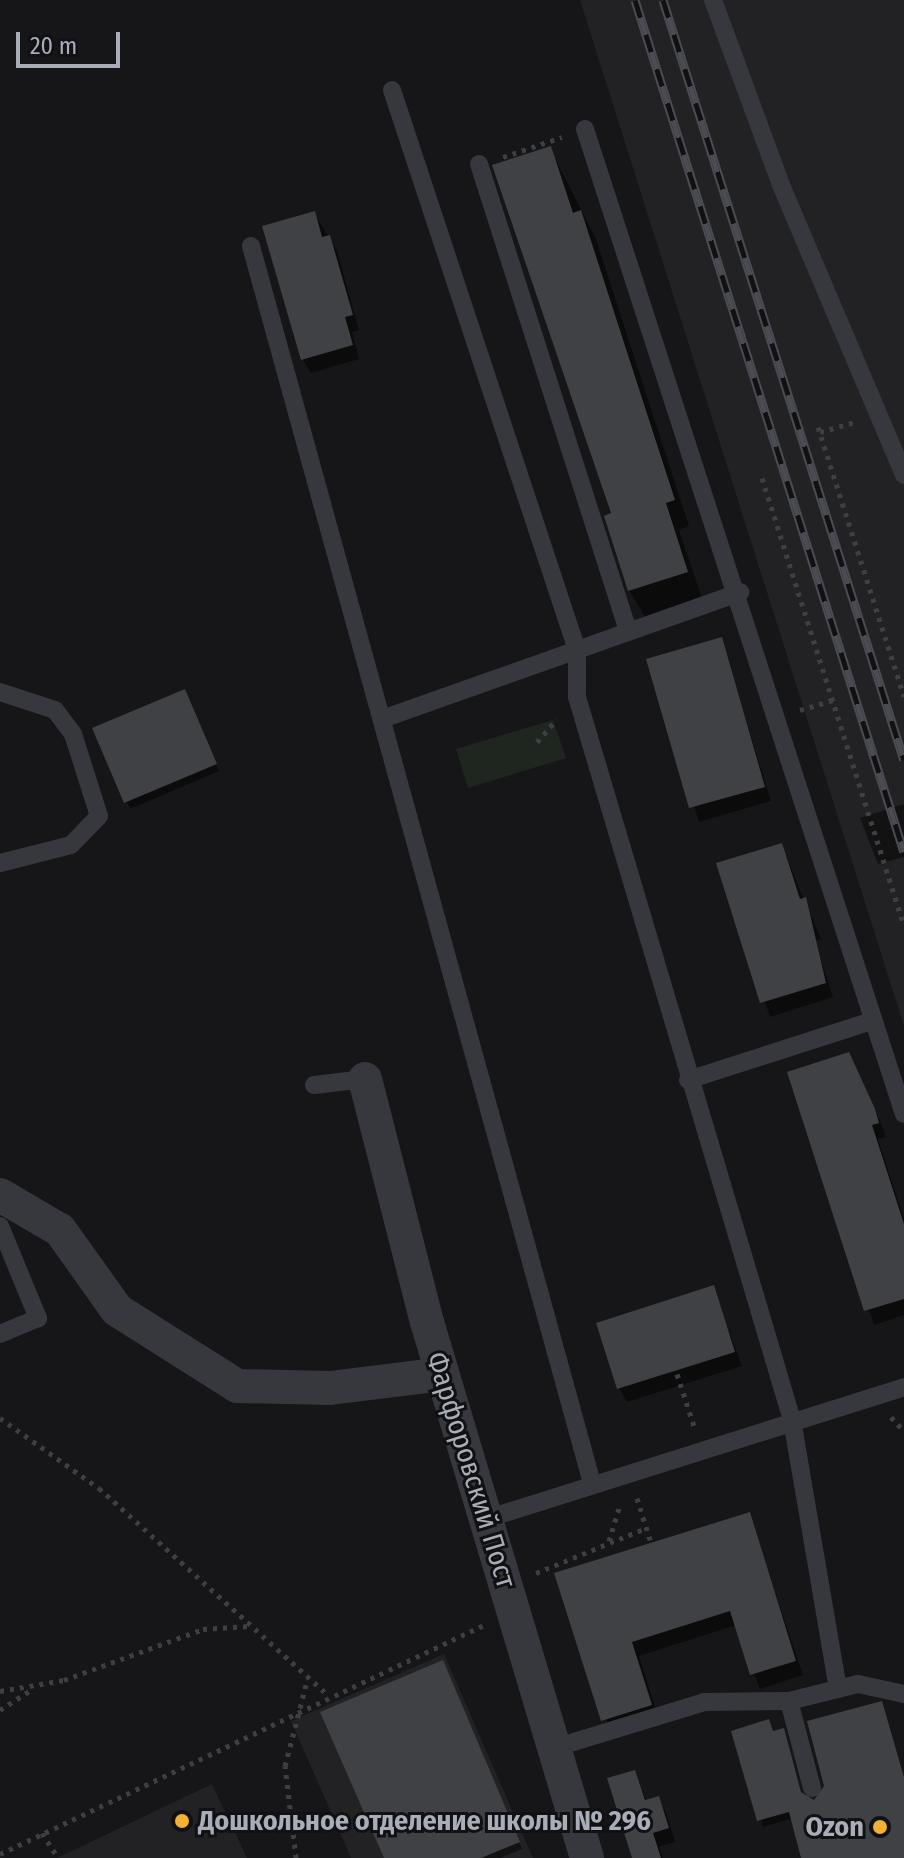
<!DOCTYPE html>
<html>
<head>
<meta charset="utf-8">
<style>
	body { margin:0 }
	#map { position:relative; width:904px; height:1858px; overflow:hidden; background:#161618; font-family:"Fira Sans Condensed",sans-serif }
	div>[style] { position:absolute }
	.built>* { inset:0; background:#222225 }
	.green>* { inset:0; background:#1e261f }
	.shadow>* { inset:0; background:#0007 }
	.building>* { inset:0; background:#404145 }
	.path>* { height:5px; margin-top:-2.5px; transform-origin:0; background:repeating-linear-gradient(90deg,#3d3f44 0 4px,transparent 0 10px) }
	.service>* { height:18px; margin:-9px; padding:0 9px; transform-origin:9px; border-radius:9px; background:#37383d }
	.minor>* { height:34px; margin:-17px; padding:0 17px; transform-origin:17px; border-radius:17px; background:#37383d }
	.rail>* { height:9px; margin-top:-4.5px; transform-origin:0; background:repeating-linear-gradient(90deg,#111113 0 18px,#4a4c52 0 36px); box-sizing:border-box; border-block:2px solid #4a4c52 }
	.dots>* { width:22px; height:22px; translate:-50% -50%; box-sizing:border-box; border:4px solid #111113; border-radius:50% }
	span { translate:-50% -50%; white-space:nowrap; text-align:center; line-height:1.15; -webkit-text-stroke:6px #111113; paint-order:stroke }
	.street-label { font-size:28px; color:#a8adb8 }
	.poi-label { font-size:28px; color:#a8adb8; font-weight:700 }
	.left { translate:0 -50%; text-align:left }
	.right { translate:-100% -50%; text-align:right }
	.scale { position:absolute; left:16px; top:32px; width:104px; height:36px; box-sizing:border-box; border:4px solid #a8adb8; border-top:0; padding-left:10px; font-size:24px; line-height:28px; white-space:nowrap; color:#a8adb8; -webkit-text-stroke:6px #111113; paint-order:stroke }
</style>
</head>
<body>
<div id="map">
	<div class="built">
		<i style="clip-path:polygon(580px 0,904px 0,904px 1026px)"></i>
		<i style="clip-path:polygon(444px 1654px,533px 1858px,351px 1858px,291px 1721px)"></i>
		<i style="clip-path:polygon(212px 1784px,247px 1858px,57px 1858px)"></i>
	</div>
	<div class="green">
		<i style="clip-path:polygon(553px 720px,566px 758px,468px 788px,456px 749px)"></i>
	</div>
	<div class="shadow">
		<i style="clip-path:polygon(550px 149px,596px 239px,689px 526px,679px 530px,702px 598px,645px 617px,629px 590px,602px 481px)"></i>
		<i style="clip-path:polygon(314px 213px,337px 251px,359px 330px,352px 332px,359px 359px,311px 373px,302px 359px)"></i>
		<i style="clip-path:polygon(721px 640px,771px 801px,699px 822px,648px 661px)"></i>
		<i style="clip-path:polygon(188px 698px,219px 771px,130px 809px,95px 729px)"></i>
		<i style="clip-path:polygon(904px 804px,904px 857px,878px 864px,860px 818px)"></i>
		<i style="clip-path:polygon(781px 845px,821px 939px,815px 941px,833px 997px,770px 1017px,719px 864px)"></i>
		<i style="clip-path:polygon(856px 1069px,882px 1125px,886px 1137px,878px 1139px,904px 1219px,904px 1315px,874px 1325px,790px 1073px)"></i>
		<i style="clip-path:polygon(713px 1288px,742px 1366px,627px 1402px,619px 1388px)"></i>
		<i style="clip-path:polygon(749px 1515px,803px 1675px,760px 1689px,736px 1625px,639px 1656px,659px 1720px,611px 1734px,556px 1574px)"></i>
		<i style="clip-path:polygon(446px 1669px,522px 1849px,500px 1858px,384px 1858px)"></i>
		<i style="clip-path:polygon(884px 1710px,904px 1776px,904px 1858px,804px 1858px,793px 1818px,763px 1827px,733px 1732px,783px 1730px,802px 1795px,815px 1802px)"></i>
		<i style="clip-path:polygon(634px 1772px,647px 1801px,658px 1798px,666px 1812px,675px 1842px,659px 1847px,663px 1858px,635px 1858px)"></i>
	</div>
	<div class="building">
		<i style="clip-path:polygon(551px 146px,573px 213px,581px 210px,675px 500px,666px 503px,688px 572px,628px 591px,604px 516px,611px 513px,492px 165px)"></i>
		<i style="clip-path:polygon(315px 211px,322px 237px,330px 235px,353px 315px,345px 317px,353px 345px,301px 360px,262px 226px)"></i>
		<i style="clip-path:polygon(722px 637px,765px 787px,689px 808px,646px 659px)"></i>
		<i style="clip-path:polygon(185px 689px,217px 764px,124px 803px,92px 728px)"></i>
		<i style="clip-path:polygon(782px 843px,800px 899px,806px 897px,826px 983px,760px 1003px,716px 863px)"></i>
		<i style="clip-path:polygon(849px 1052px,875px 1109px,879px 1123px,872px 1125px,904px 1224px,904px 1299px,864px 1311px,787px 1072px)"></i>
		<i style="clip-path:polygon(714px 1285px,735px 1352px,617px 1389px,596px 1323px)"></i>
		<i style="clip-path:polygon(750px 1512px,796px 1661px,750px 1675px,730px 1611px,632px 1642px,652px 1705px,601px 1721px,554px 1573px)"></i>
		<i style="clip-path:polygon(443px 1660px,520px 1842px,481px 1858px,384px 1858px,320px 1712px)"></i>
		<i style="clip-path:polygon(882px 1701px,904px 1777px,904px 1858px,801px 1858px,789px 1812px,757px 1821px,731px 1731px,769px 1719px,773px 1731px,784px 1728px,801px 1792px,814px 1800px,824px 1786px,807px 1721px)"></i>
		<i style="clip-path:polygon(635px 1770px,645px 1800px,659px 1796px,669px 1828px,653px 1833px,661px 1858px,632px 1858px,607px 1778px)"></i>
	</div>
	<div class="path">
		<i style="left:503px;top:157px;width:62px;rotate:-18.7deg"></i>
		<i style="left:818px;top:427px;width:283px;rotate:72.3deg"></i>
		<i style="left:820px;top:432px;width:35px;rotate:-16deg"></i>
		<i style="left:762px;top:478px;width:469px;rotate:72.4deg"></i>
		<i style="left:800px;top:710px;width:34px;rotate:-17deg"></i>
		<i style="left:537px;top:742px;width:30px;rotate:-49deg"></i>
		<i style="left:677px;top:1374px;width:55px;rotate:71.9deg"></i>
		<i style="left:891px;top:1417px;width:19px;rotate:47deg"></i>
		<i style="left:0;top:1418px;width:121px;rotate:35.3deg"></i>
		<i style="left:99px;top:1488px;width:307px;rotate:42.1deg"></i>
		<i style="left:637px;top:1498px;width:50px;rotate:72.6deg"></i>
		<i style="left:609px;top:1541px;width:38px;rotate:-73deg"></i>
		<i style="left:536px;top:1573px;width:119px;rotate:-22.2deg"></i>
		<i style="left:0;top:1691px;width:65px;rotate:-9.8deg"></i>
		<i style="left:64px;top:1680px;width:148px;rotate:-20.1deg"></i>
		<i style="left:203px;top:1629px;width:45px;rotate:-3.8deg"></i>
		<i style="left:0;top:1710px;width:38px;rotate:-33deg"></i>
		<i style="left:42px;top:1833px;width:30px;rotate:57deg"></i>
		<i style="left:0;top:1854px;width:535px;rotate:-25.32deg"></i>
		<i style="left:296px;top:1858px;width:93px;rotate:-96.8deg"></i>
		<i style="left:285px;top:1766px;width:88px;rotate:-75.5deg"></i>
	</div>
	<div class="service">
		<i style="left:713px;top:0;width:197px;rotate:69.8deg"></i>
		<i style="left:781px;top:185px;width:315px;rotate:67deg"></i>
		<i style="left:392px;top:90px;width:590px;rotate:71.72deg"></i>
		<i style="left:577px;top:650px;width:47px;rotate:90deg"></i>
		<i style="left:577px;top:697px;width:754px;rotate:73.44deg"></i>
		<i style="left:792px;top:1420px;width:273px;rotate:80.3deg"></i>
		<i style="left:585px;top:129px;width:1035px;rotate:72.06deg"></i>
		<i style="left:479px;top:164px;width:491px;rotate:72.3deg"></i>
		<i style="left:251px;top:246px;width:1283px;rotate:74.59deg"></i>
		<i style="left:0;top:692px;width:58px;rotate:18.1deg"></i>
		<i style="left:55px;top:710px;width:30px;rotate:53deg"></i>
		<i style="left:73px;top:734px;width:86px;rotate:72.4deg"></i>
		<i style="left:99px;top:816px;width:40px;rotate:134deg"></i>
		<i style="left:71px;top:845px;width:73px;rotate:165.8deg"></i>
		<i style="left:385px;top:718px;width:377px;rotate:-19.5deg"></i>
		<i style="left:688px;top:1080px;width:193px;rotate:-17.8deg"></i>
		<i style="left:314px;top:1085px;width:51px;rotate:-6.7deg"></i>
		<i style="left:0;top:1226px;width:100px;rotate:67.6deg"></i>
		<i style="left:38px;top:1318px;width:41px;rotate:157.2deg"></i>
		<i style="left:486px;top:1519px;width:438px;rotate:-17.5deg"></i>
		<i style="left:789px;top:1701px;width:90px;rotate:75.2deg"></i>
		<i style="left:554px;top:1748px;width:157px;rotate:-17deg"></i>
		<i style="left:704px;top:1702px;width:85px;rotate:-0.7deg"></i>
		<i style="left:789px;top:1701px;width:71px;rotate:-13.8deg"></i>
		<i style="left:858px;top:1684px;width:47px;rotate:12.3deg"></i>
	</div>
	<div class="minor">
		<i style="left:365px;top:1079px;width:251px;rotate:75.7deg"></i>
		<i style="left:427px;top:1322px;width:559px;rotate:73.38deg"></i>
		<i style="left:0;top:1195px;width:69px;rotate:30.3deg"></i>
		<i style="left:60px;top:1230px;width:98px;rotate:54.5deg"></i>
		<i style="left:117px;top:1310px;width:142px;rotate:32.3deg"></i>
		<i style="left:237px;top:1386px;width:93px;rotate:1.2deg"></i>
		<i style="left:330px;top:1388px;width:113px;rotate:-7.1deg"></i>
	</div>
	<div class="rail">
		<i style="left:635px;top:0;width:893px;rotate:72.48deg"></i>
		<i style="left:663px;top:0;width:797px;rotate:72.41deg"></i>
	</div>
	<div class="dots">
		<i style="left:182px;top:1821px;background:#f2b134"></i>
		<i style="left:880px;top:1827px;background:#f2b134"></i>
	</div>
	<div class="street-label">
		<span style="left:471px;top:1470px;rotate:73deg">Фарфоровский Пост</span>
	</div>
	<div class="poi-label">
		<span class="left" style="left:198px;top:1821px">Дошкольное отделение школы № 296</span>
		<span class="right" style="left:864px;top:1827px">Ozon</span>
	</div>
	<div class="scale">20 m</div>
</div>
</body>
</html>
